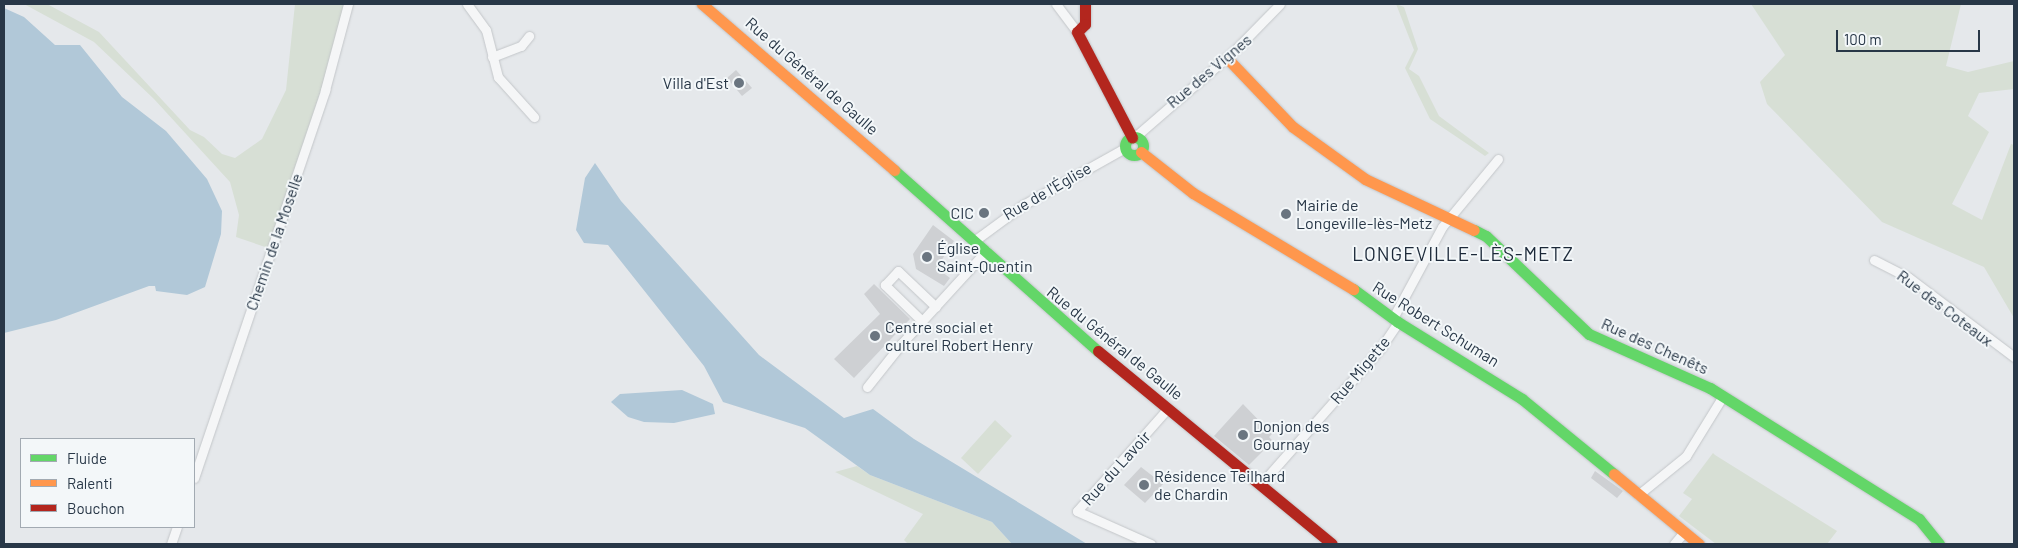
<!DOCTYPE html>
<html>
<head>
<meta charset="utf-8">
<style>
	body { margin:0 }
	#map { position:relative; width:2018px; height:548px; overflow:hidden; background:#e5e8eb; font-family:Barlow,sans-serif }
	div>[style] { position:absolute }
	.green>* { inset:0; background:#d7dfd5 }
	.water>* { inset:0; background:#b1c8d8 }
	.building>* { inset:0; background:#ced0d3 }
	.roads { filter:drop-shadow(0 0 1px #c3c6c9) drop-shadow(0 0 1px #c3c6c9) }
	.street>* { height:9px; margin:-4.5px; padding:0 4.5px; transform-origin:4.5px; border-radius:4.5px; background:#f5f6f7 }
	.fast>* { height:11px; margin:-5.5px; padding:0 5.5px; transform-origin:5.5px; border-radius:5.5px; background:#63d668 }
	.fast>.ring { margin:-5.5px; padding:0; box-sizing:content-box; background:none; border:11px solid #63d668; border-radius:50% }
	.slow>* { height:11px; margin:-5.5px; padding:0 5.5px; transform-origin:5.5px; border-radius:5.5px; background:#ff974d }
	.jam>* { height:11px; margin:-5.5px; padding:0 5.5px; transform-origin:5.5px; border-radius:5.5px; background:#b3261e }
	.dots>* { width:14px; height:14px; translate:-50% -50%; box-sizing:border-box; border:2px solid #f3f7f9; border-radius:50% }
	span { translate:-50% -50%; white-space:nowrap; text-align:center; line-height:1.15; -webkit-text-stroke:4px #f3f7f9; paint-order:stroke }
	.street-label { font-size:16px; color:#283747 }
	.poi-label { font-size:16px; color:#283747 }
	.right { translate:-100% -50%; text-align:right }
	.left { translate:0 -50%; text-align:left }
	.quarter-label { font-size:19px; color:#1b2838; letter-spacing:1px }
	.frame { position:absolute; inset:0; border:5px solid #283747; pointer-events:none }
	.legend { position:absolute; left:20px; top:438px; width:175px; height:90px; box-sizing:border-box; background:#f3f7f9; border:1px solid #a2aab2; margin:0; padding:6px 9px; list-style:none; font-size:15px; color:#283747 }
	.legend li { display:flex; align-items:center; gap:10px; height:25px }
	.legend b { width:25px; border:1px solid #a2aab2 }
	.scale { position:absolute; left:1836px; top:30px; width:144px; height:22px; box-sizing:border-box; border:2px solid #283747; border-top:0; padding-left:6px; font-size:15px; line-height:18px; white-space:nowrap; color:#283747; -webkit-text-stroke:4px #f3f7f9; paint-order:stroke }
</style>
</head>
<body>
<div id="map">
	<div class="green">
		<i style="clip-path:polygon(24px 4px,47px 4px,99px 32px,190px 130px,204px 137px,222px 154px,235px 158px,262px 139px,286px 90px,295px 4px,348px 4px,271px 249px,236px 237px,239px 215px,230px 182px,154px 99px,94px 42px)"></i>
		<i style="clip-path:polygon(1396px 4px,1404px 7px,1418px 49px,1409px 69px,1419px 76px,1439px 116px,1489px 153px,1485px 156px,1430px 119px,1405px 68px,1414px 50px)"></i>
		<i style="clip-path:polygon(1751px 4px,1961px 4px,1946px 66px,1968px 72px,2014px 61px,2014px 89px,1979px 93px,1968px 116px,1989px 132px,1952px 204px,1982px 220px,2011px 144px,2014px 145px,2014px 318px,1984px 267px,1882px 222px,1767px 104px,1760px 82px,1785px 55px)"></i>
		<i style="clip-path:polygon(995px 420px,1012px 436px,978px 474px,961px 458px)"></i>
		<i style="clip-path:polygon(1713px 453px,1715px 455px,1837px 531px,1827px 544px,1716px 544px,1679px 516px,1692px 499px,1683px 493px)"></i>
		<i style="clip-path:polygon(857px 466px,870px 475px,992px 522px,1012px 544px,908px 544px,904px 540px,923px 514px,835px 472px)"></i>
	</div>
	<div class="water">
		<i style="clip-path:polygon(4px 8px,24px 17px,55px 45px,80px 45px,122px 97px,166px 131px,207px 179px,222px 211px,221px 234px,205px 287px,187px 295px,156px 291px,155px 286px,149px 286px,56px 320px,4px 333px)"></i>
		<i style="clip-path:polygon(595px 163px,621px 201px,759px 355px,844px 418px,873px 409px,914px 439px,1087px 544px,1012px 544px,992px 522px,870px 475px,805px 428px,723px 402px,704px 366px,608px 245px,584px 243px,576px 230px,585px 178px)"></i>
		<i style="clip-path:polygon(682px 390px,713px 404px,715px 414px,674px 423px,644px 422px,628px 417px,611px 402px,620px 394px)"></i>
	</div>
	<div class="building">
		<i style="clip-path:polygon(736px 70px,752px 88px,742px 96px,727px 78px)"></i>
		<i style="clip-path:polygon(933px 225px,954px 241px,941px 261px,946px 266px,942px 272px,950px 278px,944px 286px,916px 269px,913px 254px)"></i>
		<i style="clip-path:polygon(874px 284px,910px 319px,854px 378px,834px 359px,880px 314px,864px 294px)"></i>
		<i style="clip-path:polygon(1243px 404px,1272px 434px,1269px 437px,1273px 441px,1249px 465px,1214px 436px)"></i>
		<i style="clip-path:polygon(1141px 467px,1163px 484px,1145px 503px,1124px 485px)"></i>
		<i style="clip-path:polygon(1595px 471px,1623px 491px,1617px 498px,1591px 478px)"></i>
	</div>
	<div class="roads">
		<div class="street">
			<i style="left:467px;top:4px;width:32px;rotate:54deg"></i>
			<i style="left:486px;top:30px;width:49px;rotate:75.7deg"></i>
			<i style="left:498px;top:77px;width:54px;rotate:48deg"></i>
			<i style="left:1056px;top:4px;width:35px;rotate:53deg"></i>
			<i style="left:492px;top:57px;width:31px;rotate:-21deg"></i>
			<i style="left:521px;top:46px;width:13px;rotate:-51deg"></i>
			<i style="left:1136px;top:136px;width:128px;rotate:-40.9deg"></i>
			<i style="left:1233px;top:52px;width:67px;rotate:-45.6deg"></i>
			<i style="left:974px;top:241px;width:61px;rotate:-36.3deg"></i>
			<i style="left:1023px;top:205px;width:117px;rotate:-29.2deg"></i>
			<i style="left:1874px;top:260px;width:38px;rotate:27deg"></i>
			<i style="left:1908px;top:277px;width:133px;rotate:37deg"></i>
			<i style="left:1393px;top:318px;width:103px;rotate:-61.7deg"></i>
			<i style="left:1442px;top:227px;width:88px;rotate:-50.5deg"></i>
			<i style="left:922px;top:321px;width:52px;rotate:-135.8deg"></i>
			<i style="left:885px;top:285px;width:19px;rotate:-47deg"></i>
			<i style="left:898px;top:271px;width:52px;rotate:43.5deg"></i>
			<i style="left:867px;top:387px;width:56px;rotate:-51.5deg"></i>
			<i style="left:902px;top:343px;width:125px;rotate:-47.6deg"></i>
			<i style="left:194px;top:478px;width:410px;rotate:-71.3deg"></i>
			<i style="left:325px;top:90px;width:89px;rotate:-75deg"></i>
			<i style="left:1260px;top:485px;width:181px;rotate:-48.6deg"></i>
			<i style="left:1380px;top:349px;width:32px;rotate:-56deg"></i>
			<i style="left:1638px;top:495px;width:62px;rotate:-39.1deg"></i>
			<i style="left:1686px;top:456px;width:70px;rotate:-58.3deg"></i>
			<i style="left:171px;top:544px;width:18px;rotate:-71deg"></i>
			<i style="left:1151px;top:544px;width:81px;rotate:-156deg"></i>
			<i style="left:1077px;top:511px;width:137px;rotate:-48.5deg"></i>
			<i style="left:1674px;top:544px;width:16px;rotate:-50deg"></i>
		</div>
		<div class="fast">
			<i class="ring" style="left:1125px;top:137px;width:7px;height:7px"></i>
			<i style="left:894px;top:170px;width:273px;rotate:41.6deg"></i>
			<i style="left:1474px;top:230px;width:13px;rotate:27deg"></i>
			<i style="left:1486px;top:236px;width:142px;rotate:43.6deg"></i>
			<i style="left:1589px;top:334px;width:133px;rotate:24.1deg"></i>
			<i style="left:1710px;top:388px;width:247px;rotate:32.1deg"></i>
			<i style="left:1919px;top:519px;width:32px;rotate:51deg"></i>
			<i style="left:1353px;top:289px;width:56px;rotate:36.3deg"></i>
			<i style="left:1398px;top:322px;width:146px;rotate:31.8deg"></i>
			<i style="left:1522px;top:399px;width:119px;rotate:39.2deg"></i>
		</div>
		<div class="slow">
			<i style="left:702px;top:4px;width:254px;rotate:40.8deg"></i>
			<i style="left:1227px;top:58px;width:95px;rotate:46.3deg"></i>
			<i style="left:1293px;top:127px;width:89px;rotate:35.8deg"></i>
			<i style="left:1365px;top:179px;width:120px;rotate:25.1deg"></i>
			<i style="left:1141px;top:152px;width:66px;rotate:38.3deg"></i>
			<i style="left:1193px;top:193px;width:187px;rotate:31deg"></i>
			<i style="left:1614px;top:474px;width:110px;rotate:39.5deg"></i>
		</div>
		<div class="jam">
			<i style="left:1085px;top:4px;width:20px;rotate:90deg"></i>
			<i style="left:1085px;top:24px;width:11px;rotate:135deg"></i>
			<i style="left:1077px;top:32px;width:119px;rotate:62.4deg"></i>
			<i style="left:1098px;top:351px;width:303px;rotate:39.5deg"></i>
		</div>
	</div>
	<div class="dots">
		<i style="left:739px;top:83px;background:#6a7580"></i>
		<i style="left:984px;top:213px;background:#6a7580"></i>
		<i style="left:1286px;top:214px;background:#6a7580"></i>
		<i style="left:927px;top:257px;background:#6a7580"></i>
		<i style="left:875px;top:336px;background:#6a7580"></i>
		<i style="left:1243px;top:435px;background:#6a7580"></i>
		<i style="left:1144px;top:485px;background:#6a7580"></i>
	</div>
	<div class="street-label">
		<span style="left:1209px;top:71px;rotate:-40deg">Rue des Vignes</span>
		<span style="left:812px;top:76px;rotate:41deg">Rue du Général de Gaulle</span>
		<span style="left:1047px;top:191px;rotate:-30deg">Rue de l'Église</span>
		<span style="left:274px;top:242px;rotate:-71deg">Chemin de la Moselle</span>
		<span style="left:1945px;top:308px;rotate:37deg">Rue des Coteaux</span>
		<span style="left:1436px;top:324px;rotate:32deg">Rue Robert Schuman</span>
		<span style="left:1115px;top:343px;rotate:39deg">Rue du Général de Gaulle</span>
		<span style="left:1655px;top:346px;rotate:24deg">Rue des Chenêts</span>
		<span style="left:1360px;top:370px;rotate:-50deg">Rue Migette</span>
		<span style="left:1116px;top:468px;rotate:-48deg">Rue du Lavoir</span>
	</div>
	<div class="poi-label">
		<span class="right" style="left:729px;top:83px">Villa d'Est</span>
		<span class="left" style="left:1296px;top:214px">Mairie de<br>Longeville-lès-Metz</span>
		<span class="right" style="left:974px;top:213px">CIC</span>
		<span class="left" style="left:937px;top:257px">Église<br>Saint-Quentin</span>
		<span class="left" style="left:885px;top:336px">Centre social et<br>culturel Robert Henry</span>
		<span class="left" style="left:1253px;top:435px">Donjon des<br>Gournay</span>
		<span class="left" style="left:1154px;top:485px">Résidence Teilhard<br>de Chardin</span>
	</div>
	<div class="quarter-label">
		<span style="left:1463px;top:254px">LONGEVILLE-LÈS-METZ</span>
	</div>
	<div class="frame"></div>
	<ul class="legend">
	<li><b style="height:6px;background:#63d668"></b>Fluide</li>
	<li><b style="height:6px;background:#ff974d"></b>Ralenti</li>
	<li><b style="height:6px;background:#b3261e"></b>Bouchon</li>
	</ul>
	<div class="scale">100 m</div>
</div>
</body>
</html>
